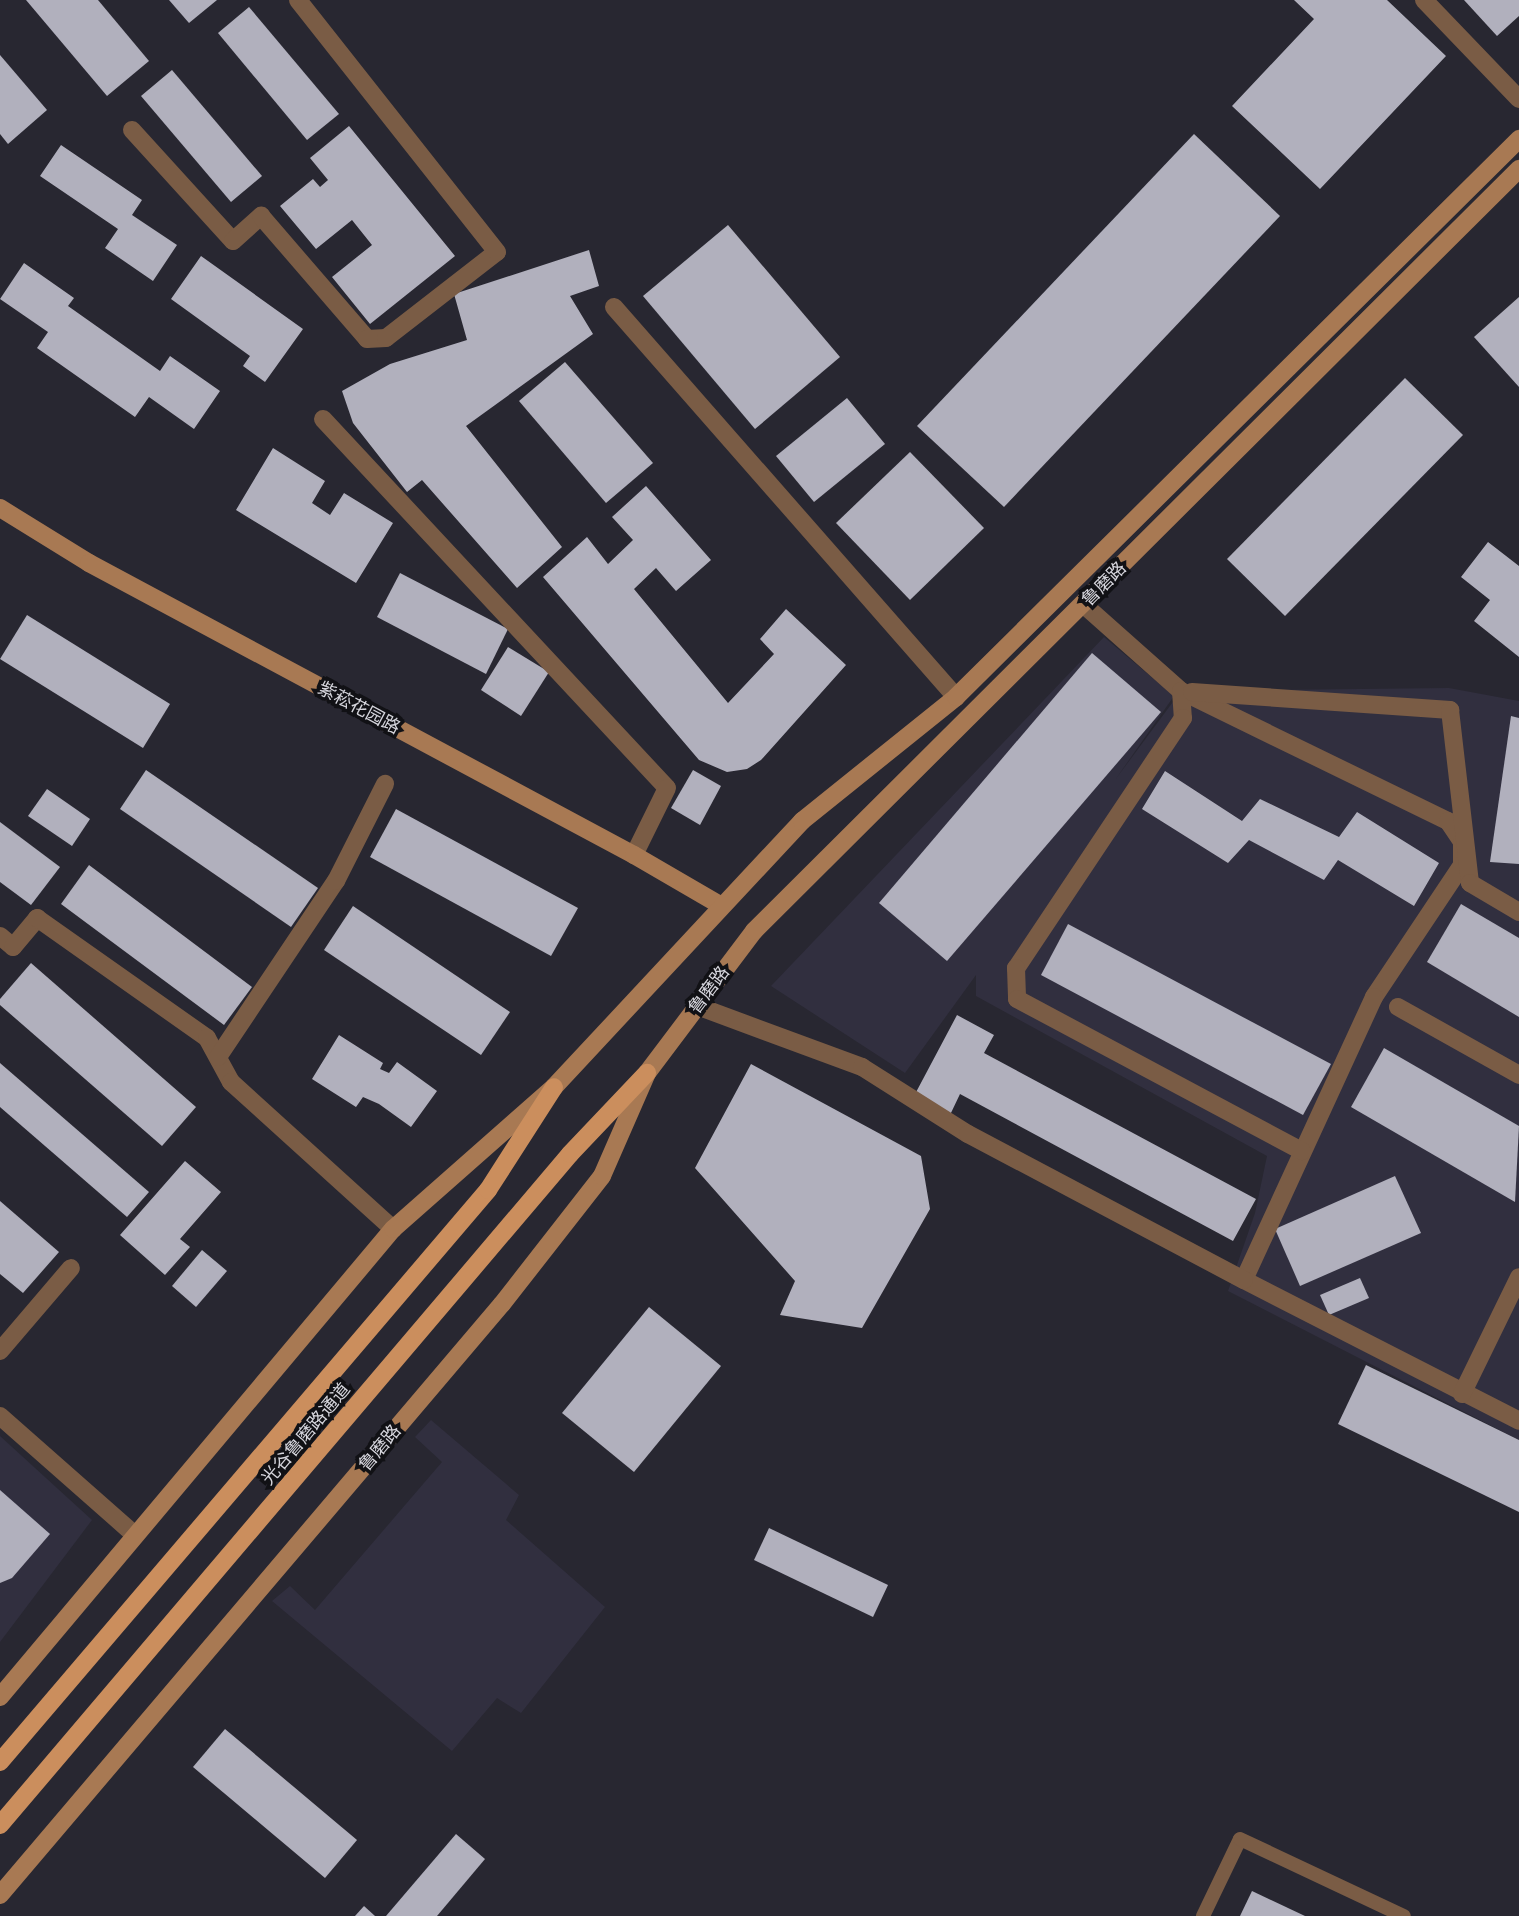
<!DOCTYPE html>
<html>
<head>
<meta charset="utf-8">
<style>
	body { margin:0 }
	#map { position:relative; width:1519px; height:1916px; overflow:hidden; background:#282731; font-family:"Nunito Sans","Noto Sans SC",sans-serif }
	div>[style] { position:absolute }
	.built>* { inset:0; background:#312f3f }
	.building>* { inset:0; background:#b1b0bd }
	.lane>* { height:14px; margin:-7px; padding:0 7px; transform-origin:7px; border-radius:7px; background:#7a5c45 }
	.street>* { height:18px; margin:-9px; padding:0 9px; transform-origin:9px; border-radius:9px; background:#7a5c45 }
	.secondary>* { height:18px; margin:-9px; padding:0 9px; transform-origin:9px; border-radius:9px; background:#a87953 }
	.primary>* { height:18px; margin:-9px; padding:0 9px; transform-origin:9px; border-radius:9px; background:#cb8e5d }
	span { translate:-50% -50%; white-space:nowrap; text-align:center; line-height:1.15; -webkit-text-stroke:7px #111115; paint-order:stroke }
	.street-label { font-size:18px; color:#d5d5dc }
</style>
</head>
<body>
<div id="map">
	<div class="built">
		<i style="clip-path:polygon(1104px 637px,1174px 696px,1115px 780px,1181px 691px,1449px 688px,1519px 701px,1519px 1440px,1228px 1291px,1255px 1213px,1267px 1156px,976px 996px,976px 975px,905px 1073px,771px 986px)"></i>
		<i style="clip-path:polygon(431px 1420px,519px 1495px,506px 1520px,605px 1607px,521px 1713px,497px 1698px,452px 1751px,272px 1601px,290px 1586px,315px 1610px,442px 1462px,415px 1437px)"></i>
		<i style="clip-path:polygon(0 1436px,92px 1520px,0 1642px)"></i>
	</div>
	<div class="building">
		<i style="clip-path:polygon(26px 0,98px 0,149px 61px,107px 96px)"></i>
		<i style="clip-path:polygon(169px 0,217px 0,189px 23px)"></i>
		<i style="clip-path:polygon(1294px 0,1387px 0,1446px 56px,1320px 189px,1232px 106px,1314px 19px)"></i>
		<i style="clip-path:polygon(1464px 0,1519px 0,1519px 16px,1497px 36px)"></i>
		<i style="clip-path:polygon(249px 7px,339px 114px,307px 140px,218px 33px)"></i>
		<i style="clip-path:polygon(0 55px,47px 110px,8px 144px,0 134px)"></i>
		<i style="clip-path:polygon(172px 70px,262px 176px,231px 202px,141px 96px)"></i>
		<i style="clip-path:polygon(349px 126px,455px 256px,370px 324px,332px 277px,372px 245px,352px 220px,316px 249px,280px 206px,313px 179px,320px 187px,328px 180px,310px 158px)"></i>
		<i style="clip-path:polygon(1194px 134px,1280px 216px,1004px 507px,917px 426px)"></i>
		<i style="clip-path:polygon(61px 145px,142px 200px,132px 215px,177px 245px,153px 281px,105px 248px,118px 229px,40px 176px)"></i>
		<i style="clip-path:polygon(728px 225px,840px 357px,755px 429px,643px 296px)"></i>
		<i style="clip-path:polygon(589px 250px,599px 286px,570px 296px,593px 334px,466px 426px,562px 547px,517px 588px,422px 480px,407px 492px,353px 423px,342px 391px,390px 364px,467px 340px,454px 294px)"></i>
		<i style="clip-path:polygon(201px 256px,303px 329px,265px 382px,243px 366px,250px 356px,171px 299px)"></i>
		<i style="clip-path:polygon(24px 263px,74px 298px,68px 306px,160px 371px,170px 356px,220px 391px,194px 429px,149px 397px,135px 417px,37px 348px,48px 332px,0 299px)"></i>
		<i style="clip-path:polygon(1519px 297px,1519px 387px,1474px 337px)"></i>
		<i style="clip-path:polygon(565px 362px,653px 463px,606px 503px,519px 401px)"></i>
		<i style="clip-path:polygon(1405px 378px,1463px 435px,1285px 616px,1227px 559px)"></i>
		<i style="clip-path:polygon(847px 398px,885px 444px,814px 502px,776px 456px)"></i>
		<i style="clip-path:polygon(273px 448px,325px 481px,312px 503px,330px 515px,344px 493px,393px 523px,356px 583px,236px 510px)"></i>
		<i style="clip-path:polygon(910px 452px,984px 528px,910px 600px,836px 523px)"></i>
		<i style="clip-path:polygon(646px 486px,711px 560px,676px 591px,656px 568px,634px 589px,728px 703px,774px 654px,760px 639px,786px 609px,846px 665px,761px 760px,747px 769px,727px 772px,699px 760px,543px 577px,587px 537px,608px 564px,633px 540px,612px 517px)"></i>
		<i style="clip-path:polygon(1488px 542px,1519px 566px,1519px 657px,1474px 621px,1490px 600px,1461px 577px)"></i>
		<i style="clip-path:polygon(400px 573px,508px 629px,486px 674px,377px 617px)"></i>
		<i style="clip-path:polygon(27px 615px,170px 704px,143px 748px,0 659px)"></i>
		<i style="clip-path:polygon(508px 647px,549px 672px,521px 716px,481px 690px)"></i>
		<i style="clip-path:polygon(1092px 653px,1161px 712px,947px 961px,879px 903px)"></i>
		<i style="clip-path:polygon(1511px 716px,1519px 718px,1519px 864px,1490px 862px)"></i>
		<i style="clip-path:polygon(146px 770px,318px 888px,291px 927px,120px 809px)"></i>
		<i style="clip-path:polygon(693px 770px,721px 786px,700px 825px,671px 808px)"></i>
		<i style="clip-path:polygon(1165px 771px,1242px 821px,1260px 799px,1339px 837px,1357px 812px,1439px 863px,1414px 906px,1338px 860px,1324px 880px,1249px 840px,1228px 863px,1142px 809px)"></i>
		<i style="clip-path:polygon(47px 789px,90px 819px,72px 846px,28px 816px)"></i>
		<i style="clip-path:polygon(396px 809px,578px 908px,551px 956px,370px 857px)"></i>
		<i style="clip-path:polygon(0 822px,60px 867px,31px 905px,0 882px)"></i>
		<i style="clip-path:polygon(89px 865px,252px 987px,224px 1025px,61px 904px)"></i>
		<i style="clip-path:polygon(1461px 904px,1519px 938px,1519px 1017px,1427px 962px)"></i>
		<i style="clip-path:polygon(353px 906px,510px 1012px,481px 1055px,324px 950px)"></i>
		<i style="clip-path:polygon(1068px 924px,1331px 1064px,1303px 1115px,1041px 975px)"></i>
		<i style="clip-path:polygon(31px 963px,196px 1107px,162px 1146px,0 1005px,0 999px)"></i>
		<i style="clip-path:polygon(957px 1015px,994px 1035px,984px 1053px,1256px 1199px,1233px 1241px,960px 1094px,950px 1115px,914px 1096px)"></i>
		<i style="clip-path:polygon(339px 1035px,383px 1063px,380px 1069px,389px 1073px,397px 1062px,437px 1091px,411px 1127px,379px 1104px,363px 1097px,356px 1107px,312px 1079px)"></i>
		<i style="clip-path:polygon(1384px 1048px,1519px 1126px,1515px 1202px,1351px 1107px)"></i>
		<i style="clip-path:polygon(0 1063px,149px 1192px,127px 1217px,0 1107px)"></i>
		<i style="clip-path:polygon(751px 1064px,921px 1156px,930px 1209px,862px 1328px,780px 1315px,795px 1281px,695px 1168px)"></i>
		<i style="clip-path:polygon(185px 1161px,221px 1192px,180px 1239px,190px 1247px,165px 1275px,120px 1235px)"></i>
		<i style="clip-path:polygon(1395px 1176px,1421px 1233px,1300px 1286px,1275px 1229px)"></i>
		<i style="clip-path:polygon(0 1201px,59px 1252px,23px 1293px,0 1274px)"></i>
		<i style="clip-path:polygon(202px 1250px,227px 1271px,196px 1307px,172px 1286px)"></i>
		<i style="clip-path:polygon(1360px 1278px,1369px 1298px,1329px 1315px,1320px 1295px)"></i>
		<i style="clip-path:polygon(649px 1307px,721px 1366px,634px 1472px,562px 1413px)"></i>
		<i style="clip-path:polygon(1366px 1365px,1519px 1440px,1519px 1512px,1338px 1424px)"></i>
		<i style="clip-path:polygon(0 1490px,50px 1534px,12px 1578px,0 1583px)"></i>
		<i style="clip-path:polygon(769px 1528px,888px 1585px,873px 1617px,754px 1560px)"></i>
		<i style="clip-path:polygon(225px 1729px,357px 1840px,325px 1878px,193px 1767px)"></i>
		<i style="clip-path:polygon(456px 1834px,485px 1859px,437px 1916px,386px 1916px)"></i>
		<i style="clip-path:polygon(1252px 1891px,1305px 1916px,1240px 1916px)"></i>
		<i style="clip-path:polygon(364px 1906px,375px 1916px,355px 1916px)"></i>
	</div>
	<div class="lane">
		<i style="left:1203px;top:1916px;width:85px;rotate:-64.3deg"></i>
		<i style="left:1240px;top:1839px;width:181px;rotate:25.2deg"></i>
	</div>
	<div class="street">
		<i style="left:1424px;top:0;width:137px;rotate:46.2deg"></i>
		<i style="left:132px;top:130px;width:150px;rotate:47.7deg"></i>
		<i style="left:233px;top:241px;width:38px;rotate:-42deg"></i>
		<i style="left:261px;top:216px;width:162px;rotate:49.2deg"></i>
		<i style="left:367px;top:339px;width:19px;rotate:-3deg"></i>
		<i style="left:386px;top:338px;width:140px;rotate:-37.8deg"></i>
		<i style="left:497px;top:252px;width:321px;rotate:-128.3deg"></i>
		<i style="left:614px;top:307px;width:519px;rotate:48.75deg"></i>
		<i style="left:323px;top:419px;width:504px;rotate:47.01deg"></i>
		<i style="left:667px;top:788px;width:75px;rotate:116.2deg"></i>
		<i style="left:1083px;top:604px;width:131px;rotate:41.6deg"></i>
		<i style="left:1181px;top:691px;width:297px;rotate:26deg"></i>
		<i style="left:1448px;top:821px;width:25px;rotate:56deg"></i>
		<i style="left:1462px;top:842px;width:23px;rotate:90deg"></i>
		<i style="left:1462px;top:865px;width:159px;rotate:123.7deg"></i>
		<i style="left:1374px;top:997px;width:311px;rotate:114.7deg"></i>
		<i style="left:1244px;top:1280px;width:309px;rotate:27.1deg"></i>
		<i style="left:1181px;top:691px;width:27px;rotate:86deg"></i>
		<i style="left:1183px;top:718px;width:301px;rotate:123.7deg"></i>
		<i style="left:1016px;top:968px;width:31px;rotate:88deg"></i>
		<i style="left:1017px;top:999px;width:323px;rotate:28.1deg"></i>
		<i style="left:1192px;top:692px;width:259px;rotate:4deg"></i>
		<i style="left:1450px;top:710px;width:174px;rotate:83.4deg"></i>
		<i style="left:1470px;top:883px;width:57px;rotate:30.6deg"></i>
		<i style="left:0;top:936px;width:17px;rotate:40deg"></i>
		<i style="left:13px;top:947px;width:38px;rotate:-50deg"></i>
		<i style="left:37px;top:918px;width:208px;rotate:35.2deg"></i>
		<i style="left:207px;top:1038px;width:50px;rotate:61.4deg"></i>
		<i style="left:231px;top:1082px;width:219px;rotate:42.2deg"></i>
		<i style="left:697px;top:1006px;width:176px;rotate:20.3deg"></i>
		<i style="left:862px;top:1067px;width:125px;rotate:32.3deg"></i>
		<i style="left:968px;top:1134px;width:312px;rotate:27.9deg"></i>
		<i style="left:1398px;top:1007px;width:139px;rotate:29.3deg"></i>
		<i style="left:218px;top:1057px;width:212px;rotate:-56.2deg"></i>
		<i style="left:336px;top:881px;width:109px;rotate:-63.2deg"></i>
		<i style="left:0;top:1351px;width:109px;rotate:-49.5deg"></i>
		<i style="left:1462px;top:1394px;width:130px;rotate:-64deg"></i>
		<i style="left:0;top:1416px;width:179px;rotate:41.4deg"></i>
	</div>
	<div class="secondary">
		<i style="left:0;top:508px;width:105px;rotate:31.7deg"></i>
		<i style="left:89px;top:563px;width:618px;rotate:28.18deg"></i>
		<i style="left:634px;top:855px;width:99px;rotate:30.2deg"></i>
		<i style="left:0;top:1697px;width:611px;rotate:-49.98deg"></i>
		<i style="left:393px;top:1229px;width:215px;rotate:-41.4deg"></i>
		<i style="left:554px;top:1087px;width:364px;rotate:-47deg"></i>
		<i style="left:802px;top:821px;width:198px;rotate:-38.8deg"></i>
		<i style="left:956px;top:697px;width:793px;rotate:-44.74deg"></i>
		<i style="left:0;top:1895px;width:775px;rotate:-49.66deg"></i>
		<i style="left:502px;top:1304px;width:162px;rotate:-52deg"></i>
		<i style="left:602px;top:1176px;width:112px;rotate:-66.4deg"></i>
		<i style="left:647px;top:1073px;width:178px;rotate:-53deg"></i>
		<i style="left:754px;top:931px;width:1080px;rotate:-44.89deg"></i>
	</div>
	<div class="primary">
		<i style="left:0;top:1762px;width:752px;rotate:-49.53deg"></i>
		<i style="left:488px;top:1190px;width:122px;rotate:-57.3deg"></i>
		<i style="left:0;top:1825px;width:880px;rotate:-49.65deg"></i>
		<i style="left:570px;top:1154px;width:112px;rotate:-46.5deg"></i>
	</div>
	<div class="street-label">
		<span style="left:1104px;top:584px;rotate:-45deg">鲁磨路</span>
		<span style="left:359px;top:708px;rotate:28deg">紫菘花园路</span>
		<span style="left:709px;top:990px;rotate:-53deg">鲁磨路</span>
		<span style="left:306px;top:1434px;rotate:-50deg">光谷鲁磨路通道</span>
		<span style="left:380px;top:1448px;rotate:-50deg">鲁磨路</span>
	</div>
</div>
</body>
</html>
